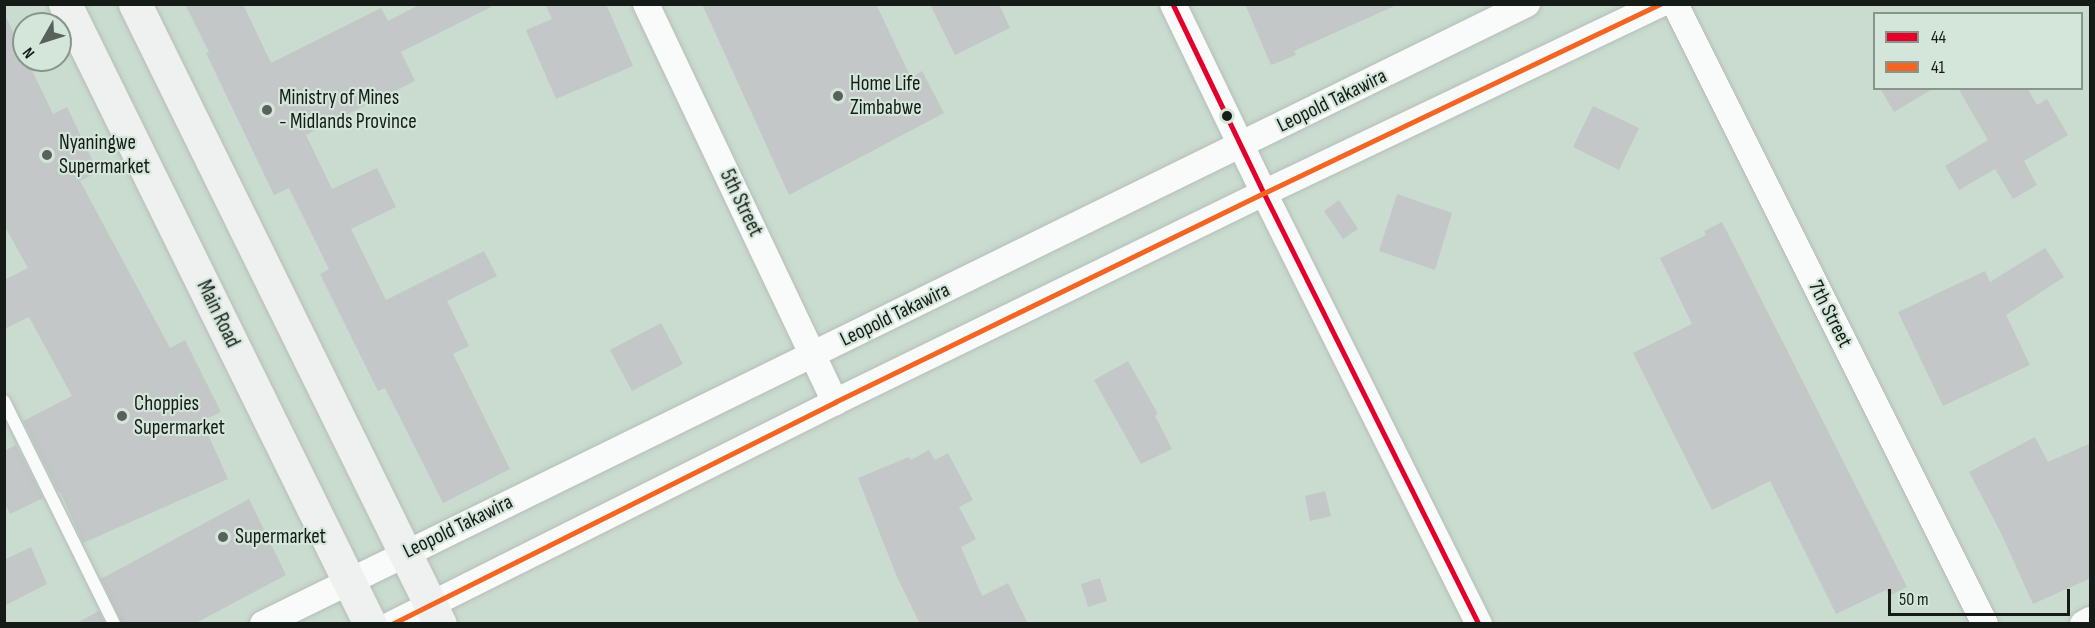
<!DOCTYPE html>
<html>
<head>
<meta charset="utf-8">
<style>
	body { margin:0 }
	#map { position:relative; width:2095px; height:628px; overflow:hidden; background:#d8e2db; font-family:"Sofia Sans Condensed",sans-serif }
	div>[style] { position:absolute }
	.built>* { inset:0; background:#c9dccf }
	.building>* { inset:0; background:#c3c7c7 }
	.roads { filter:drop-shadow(0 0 2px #b5bdb8) drop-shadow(0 0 2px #b5bdb8) }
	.lane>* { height:12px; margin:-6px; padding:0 6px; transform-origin:6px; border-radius:6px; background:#f9fbfa }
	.street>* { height:26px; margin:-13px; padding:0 13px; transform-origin:13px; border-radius:13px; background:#f9fbfa }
	.secondary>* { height:33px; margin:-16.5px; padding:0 16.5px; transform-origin:16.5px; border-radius:16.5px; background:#eef1ef }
	.bus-1>* { height:4.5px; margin:-2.25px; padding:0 2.25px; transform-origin:2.25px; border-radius:2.25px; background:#e4002b }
	.bus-2>* { height:4.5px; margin:-2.25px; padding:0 2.25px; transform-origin:2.25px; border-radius:2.25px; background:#f26522 }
	.dots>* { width:16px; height:16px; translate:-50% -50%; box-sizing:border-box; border:3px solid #d4e6da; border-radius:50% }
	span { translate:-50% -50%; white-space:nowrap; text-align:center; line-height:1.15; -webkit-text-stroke:4.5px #d4e6da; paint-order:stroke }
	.poi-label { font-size:21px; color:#151c18 }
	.left { translate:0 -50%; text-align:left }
	.street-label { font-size:21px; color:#151c18 }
	.frame { position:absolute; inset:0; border:6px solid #151c18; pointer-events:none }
	.legend { position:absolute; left:1873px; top:12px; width:210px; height:78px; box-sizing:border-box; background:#d4e6da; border:2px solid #88958c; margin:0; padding:8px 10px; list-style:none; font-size:18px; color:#151c18 }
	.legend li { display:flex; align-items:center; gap:12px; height:30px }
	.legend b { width:30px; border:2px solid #88958c }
	.north { position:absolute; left:12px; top:12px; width:60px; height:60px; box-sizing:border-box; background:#d4e6da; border:2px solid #88958c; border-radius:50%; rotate:231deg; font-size:16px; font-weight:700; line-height:24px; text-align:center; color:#151c18 }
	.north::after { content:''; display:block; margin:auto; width:21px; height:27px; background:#59615c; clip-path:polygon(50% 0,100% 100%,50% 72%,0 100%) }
	.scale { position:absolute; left:1888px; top:589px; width:182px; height:27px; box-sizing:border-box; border:3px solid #151c18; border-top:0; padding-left:8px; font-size:18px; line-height:21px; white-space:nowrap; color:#151c18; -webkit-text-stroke:4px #d4e6da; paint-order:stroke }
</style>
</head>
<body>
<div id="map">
	<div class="built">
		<i style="clip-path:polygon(evenodd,5px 5px,2090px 5px,2090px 623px,5px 623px,5px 5px,1874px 14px,2082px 14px,2082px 88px,1874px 88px,1874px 14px,5px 5px,24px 24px,60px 24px,60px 60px,24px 60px,24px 24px)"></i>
	</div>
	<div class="building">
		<i style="clip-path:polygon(185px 4px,243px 4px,271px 63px,381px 8px,388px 21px,421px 4px,497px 4px,401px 52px,415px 81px,306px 135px,332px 189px,377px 168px,396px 207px,351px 229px,386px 300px,484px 251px,497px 276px,447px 301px,469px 346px,453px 354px,510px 469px,443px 503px,385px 388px,378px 391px,320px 274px,329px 269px,289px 188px,274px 195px,206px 53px,209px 52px)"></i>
		<i style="clip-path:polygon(545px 4px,606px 4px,633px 66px,556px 99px,526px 30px,552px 19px)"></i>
		<i style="clip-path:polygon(702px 4px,876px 4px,911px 78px,922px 71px,944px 113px,789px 195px)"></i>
		<i style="clip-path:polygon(930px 4px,999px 4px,1010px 28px,955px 55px)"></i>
		<i style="clip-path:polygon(1245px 4px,1399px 4px,1294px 51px,1296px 55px,1271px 65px)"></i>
		<i style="clip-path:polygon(4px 13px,24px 54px,24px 60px,27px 60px,53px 114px,67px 107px,98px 172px,80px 181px,170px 348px,185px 340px,221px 412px,202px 421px,228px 479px,83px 543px,61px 493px,58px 491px,23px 421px,72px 396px,29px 317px,4px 329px,4px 280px,28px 268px,4px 225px)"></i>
		<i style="clip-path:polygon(1880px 88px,1934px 88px,1894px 112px)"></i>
		<i style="clip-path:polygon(1958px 88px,2027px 88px,2037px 105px,2047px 99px,2068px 135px,2024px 161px,2037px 185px,2013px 199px,1995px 169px,1959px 190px,1945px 166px,1988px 140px)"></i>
		<i style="clip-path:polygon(1593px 106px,1639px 128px,1619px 170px,1573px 147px)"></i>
		<i style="clip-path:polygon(1397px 194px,1452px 213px,1435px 270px,1379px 251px)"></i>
		<i style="clip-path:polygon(1339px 200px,1358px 229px,1343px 239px,1324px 211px)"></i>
		<i style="clip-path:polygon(1722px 222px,1907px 587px,1889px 596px,1886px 590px,1836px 614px,1770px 481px,1712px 510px,1633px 353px,1692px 324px,1660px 258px,1706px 235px,1704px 231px)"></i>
		<i style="clip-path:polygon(2045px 248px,2064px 277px,2006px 315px,2030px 365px,1943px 406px,1898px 312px,1985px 271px,1990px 282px)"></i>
		<i style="clip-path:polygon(661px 323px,683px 364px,632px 391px,610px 350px)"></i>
		<i style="clip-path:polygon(1128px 361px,1158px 414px,1155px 416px,1172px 449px,1141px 464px,1094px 380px)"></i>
		<i style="clip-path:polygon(2035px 437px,2048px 462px,2091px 443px,2091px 578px,2033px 604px,2001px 533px,1969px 472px)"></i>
		<i style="clip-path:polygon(16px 445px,43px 498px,10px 514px,4px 503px,4px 451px)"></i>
		<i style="clip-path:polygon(929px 450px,935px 460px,948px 453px,973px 500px,959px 507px,976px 539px,961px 547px,982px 596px,1008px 583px,1028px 624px,920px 624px,897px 577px,858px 478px,909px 457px,911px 460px)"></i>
		<i style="clip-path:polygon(1325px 491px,1331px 516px,1310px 521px,1305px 496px)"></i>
		<i style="clip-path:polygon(249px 499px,286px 575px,194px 624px,122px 624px,101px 579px)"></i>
		<i style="clip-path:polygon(31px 547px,47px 584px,4px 606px,4px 560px)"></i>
		<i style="clip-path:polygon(1100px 578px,1107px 601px,1088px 607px,1081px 584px)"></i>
		<i style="clip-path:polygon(99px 611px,105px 624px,75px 624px)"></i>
	</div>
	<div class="roads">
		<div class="lane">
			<i style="left:4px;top:401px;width:249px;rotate:63.7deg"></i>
		</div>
		<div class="street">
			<i style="left:646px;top:4px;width:441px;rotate:64.6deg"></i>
			<i style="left:1173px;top:4px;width:210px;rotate:64.3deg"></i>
			<i style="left:1264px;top:193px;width:482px;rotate:63.5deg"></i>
			<i style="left:1675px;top:4px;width:693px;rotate:63.43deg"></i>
			<i style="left:263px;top:624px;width:1408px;rotate:-26.13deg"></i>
			<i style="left:392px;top:624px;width:496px;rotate:-26.6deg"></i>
			<i style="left:835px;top:402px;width:477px;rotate:-26deg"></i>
			<i style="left:1264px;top:193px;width:440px;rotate:-25.5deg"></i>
			<i style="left:2083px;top:624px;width:8px;rotate:-30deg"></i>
		</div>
		<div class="secondary">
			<i style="left:65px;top:4px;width:691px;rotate:63.81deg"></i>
			<i style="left:135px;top:4px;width:691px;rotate:63.81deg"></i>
		</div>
	</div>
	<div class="bus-1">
		<i style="left:1173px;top:4px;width:210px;rotate:64.3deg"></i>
		<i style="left:1264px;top:193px;width:482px;rotate:63.5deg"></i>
	</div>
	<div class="bus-2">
		<i style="left:392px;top:624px;width:496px;rotate:-26.6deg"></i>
		<i style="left:835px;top:402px;width:477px;rotate:-26deg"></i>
		<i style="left:1264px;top:193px;width:440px;rotate:-25.5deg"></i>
	</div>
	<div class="dots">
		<i style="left:838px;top:96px;background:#59615c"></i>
		<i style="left:267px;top:110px;background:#59615c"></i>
		<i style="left:1227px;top:116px;background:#151c18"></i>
		<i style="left:47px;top:155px;background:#59615c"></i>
		<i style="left:122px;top:416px;background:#59615c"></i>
		<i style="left:223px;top:537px;background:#59615c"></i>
	</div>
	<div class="poi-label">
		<span class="left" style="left:850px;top:96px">Home Life<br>Zimbabwe</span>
		<span class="left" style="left:279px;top:110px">Ministry of Mines<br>- Midlands Province</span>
		<span class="left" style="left:59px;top:155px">Nyaningwe<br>Supermarket</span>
		<span class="left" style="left:134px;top:416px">Choppies<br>Supermarket</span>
		<span class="left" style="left:235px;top:537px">Supermarket</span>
	</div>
	<div class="street-label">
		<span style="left:1332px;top:101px;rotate:-26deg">Leopold Takawira</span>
		<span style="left:741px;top:203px;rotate:64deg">5th Street</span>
		<span style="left:218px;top:314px;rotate:64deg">Main Road</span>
		<span style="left:1830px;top:314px;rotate:63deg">7th Street</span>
		<span style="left:895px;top:315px;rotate:-26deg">Leopold Takawira</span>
		<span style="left:458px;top:527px;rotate:-26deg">Leopold Takawira</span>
	</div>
	<div class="frame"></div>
	<ul class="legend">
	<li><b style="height:8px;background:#e4002b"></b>44</li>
	<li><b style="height:8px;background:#f26522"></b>41</li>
	</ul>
	<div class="north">N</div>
	<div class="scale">50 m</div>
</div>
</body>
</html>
